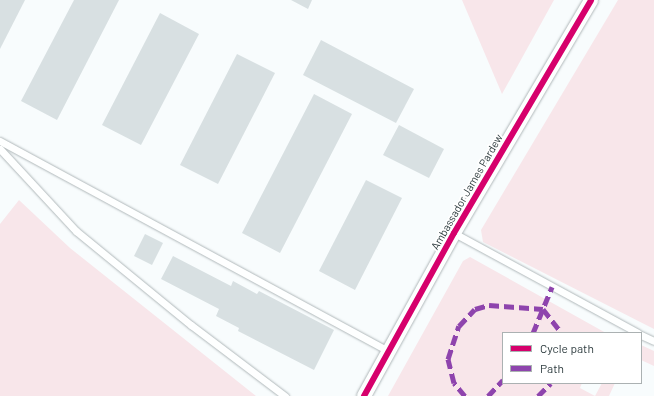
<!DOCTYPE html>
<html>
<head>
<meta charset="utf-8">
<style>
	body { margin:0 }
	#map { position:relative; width:654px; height:396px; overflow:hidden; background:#f8fcfd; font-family:Barlow,sans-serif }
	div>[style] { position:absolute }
	.green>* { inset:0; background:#f8e6ea }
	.building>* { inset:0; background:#d8e0e2 }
	.roads { filter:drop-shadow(0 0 1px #b0b8ba) drop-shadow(0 0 1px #b0b8ba) }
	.lane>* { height:7px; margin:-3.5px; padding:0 3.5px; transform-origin:3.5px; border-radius:3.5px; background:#feffff }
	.street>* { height:14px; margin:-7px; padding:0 7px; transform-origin:7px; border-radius:7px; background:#feffff }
	.quiet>* { height:5px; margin-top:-2.5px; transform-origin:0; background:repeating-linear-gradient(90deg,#8e44ad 0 10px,transparent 0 15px) }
	.cycleway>* { height:6px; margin:-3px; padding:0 3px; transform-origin:3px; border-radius:3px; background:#d6006c }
	span { translate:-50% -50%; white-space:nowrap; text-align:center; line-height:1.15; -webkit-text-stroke:3.5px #fff; paint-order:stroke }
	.street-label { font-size:11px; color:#2e3c3f }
	.legend { position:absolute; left:502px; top:332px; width:140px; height:52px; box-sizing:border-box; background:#fff; border:1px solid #abb1b2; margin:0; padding:5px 7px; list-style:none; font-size:12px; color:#2e3c3f }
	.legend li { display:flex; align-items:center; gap:8px; height:20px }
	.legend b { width:20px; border:1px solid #abb1b2 }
</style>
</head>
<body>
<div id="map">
	<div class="green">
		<i style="clip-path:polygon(462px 0,554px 0,502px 94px)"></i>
		<i style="clip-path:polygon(618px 0,654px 0,654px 329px,483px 242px,481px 230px)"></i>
		<i style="clip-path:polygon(19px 200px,70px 248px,256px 396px,0 396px,0 224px)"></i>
		<i style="clip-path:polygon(470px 257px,606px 333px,503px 333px,503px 383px,582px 383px,580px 388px,595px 396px,602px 383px,615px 383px,609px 396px,388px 396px,463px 261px)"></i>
		<i style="clip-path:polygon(641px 345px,654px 351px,654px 366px,641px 360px)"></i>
	</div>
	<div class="building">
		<i style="clip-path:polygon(0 0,25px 0,0 49px)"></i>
		<i style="clip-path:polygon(74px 0,119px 0,57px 120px,21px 101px)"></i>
		<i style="clip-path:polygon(291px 0,312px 0,308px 9px)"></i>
		<i style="clip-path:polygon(160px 13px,199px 34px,141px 145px,102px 125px)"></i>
		<i style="clip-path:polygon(321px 40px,414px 89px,396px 123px,303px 75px)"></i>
		<i style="clip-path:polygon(237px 54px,275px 73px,218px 184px,180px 165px)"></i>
		<i style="clip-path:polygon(314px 94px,352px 114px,280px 253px,242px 233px)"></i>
		<i style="clip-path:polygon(399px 125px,444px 149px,429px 178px,383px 155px)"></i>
		<i style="clip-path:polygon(366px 180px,402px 198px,355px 290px,319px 271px)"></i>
		<i style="clip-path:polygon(145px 234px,163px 243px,152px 265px,134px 256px)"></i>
		<i style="clip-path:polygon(173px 256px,231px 286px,233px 281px,257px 294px,259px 291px,334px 330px,314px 370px,238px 331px,239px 328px,216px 316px,219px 309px,161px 279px)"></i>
	</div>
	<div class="roads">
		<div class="lane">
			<i style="left:0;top:141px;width:442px;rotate:28.4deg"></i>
			<i style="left:0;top:149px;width:112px;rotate:47.2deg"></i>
			<i style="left:76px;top:231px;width:149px;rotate:39.3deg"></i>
			<i style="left:191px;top:325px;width:118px;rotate:37.1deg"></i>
			<i style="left:454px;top:233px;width:209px;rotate:28.5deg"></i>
			<i style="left:641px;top:335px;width:14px;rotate:25deg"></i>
		</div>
		<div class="street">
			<i style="left:364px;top:396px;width:186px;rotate:-61.1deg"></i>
			<i style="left:454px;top:233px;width:270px;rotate:-59.5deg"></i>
		</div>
	</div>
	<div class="quiet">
		<i style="left:533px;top:333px;width:50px;rotate:-67.6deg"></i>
		<i style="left:465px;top:396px;width:17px;rotate:-130deg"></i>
		<i style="left:454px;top:383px;width:25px;rotate:-104deg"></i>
		<i style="left:448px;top:359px;width:35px;rotate:-72deg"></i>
		<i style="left:459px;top:326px;width:23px;rotate:-47deg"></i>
		<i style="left:475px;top:309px;width:15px;rotate:-16deg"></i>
		<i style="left:489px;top:305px;width:54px;rotate:4.2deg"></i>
		<i style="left:543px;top:309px;width:31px;rotate:52deg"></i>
		<i style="left:488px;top:396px;width:22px;rotate:-47deg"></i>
		<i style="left:538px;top:396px;width:18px;rotate:-45deg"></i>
	</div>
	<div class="cycleway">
		<i style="left:364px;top:396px;width:186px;rotate:-61.1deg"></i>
		<i style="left:454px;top:233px;width:270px;rotate:-59.5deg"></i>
	</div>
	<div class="street-label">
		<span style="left:467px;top:192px;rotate:-60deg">Ambassador James Pardew</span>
	</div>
	<ul class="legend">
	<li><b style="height:5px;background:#d6006c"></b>Cycle path</li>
	<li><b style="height:5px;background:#8e44ad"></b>Path</li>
	</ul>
</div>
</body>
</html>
